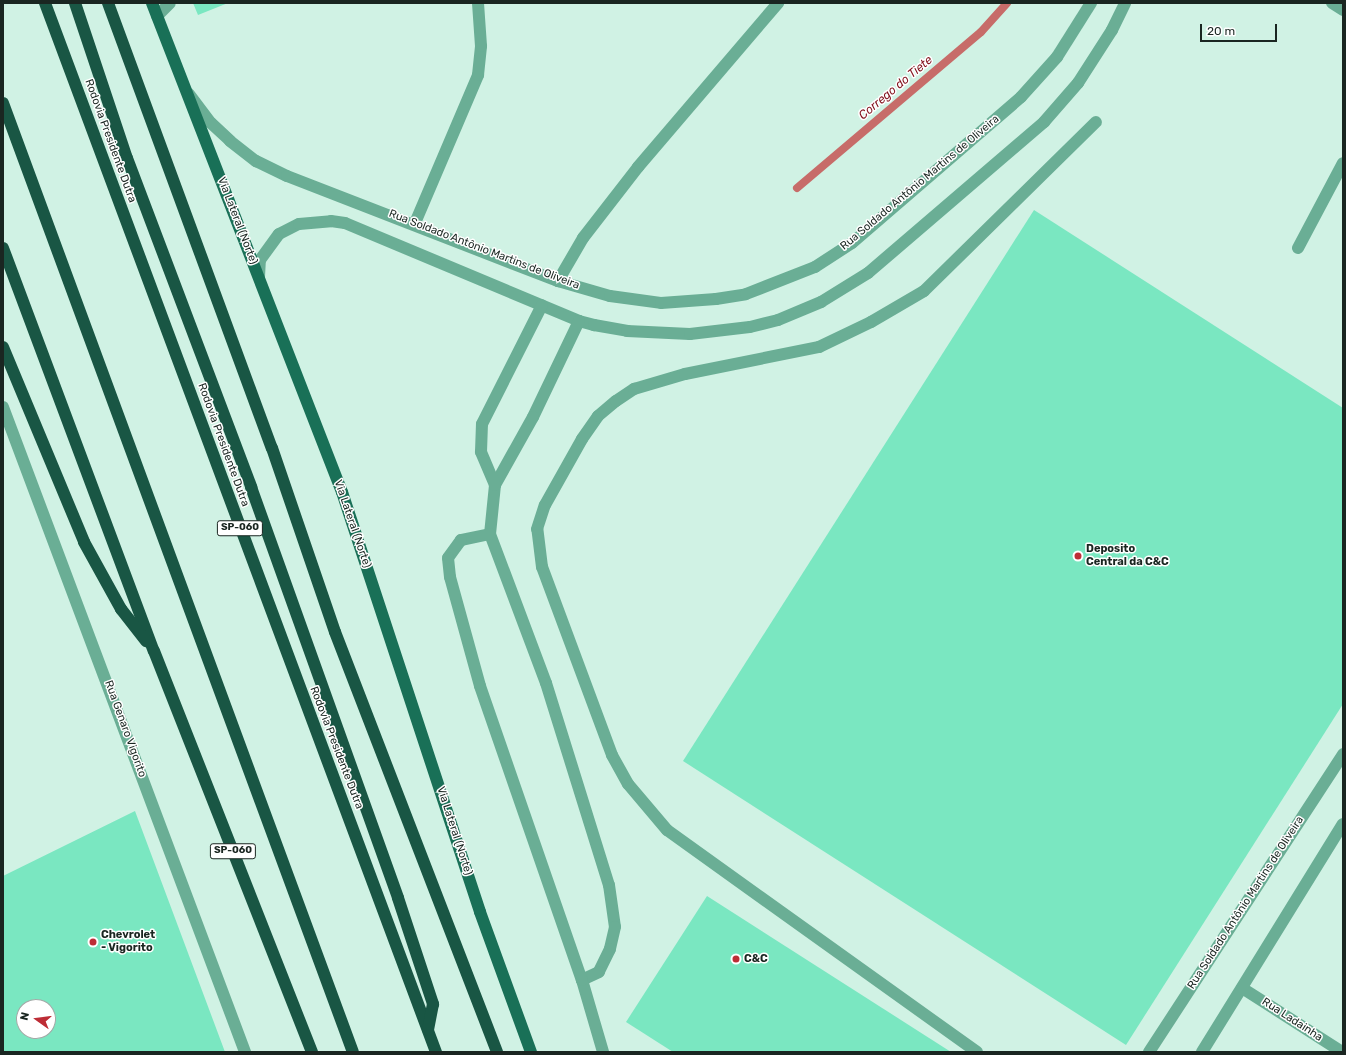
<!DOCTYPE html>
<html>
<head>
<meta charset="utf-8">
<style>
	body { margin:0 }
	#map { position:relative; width:1346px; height:1055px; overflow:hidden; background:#d0f2e4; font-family:Rubik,sans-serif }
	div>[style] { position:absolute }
	.stream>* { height:8px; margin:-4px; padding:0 4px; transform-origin:4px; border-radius:4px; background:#c76c69 }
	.building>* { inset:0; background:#7ae7c1 }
	.minor>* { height:12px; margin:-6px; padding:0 6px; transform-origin:6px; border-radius:6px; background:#6aae95 }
	.major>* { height:12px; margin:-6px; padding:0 6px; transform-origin:6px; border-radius:6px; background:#197057 }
	.highway>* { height:12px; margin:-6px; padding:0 6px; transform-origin:6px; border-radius:6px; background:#195644 }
	.dots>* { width:11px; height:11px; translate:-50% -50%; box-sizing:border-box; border:2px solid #fff; border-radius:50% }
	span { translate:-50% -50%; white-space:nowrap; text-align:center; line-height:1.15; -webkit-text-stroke:3px #fff; paint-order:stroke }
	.shield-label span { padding:1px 3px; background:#fff; border:1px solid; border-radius:3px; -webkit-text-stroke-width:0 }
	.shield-label { font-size:10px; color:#1a2621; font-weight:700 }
	.street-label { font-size:11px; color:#1a2621 }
	.poi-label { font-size:11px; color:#1a2621; font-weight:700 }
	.left { translate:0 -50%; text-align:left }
	.water-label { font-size:12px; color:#82111c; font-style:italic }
	.frame { position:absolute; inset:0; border:4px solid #1a2621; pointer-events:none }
	.north { position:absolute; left:16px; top:999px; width:40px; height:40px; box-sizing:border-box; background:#fff; border:1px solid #a3a8a6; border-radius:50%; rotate:284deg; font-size:11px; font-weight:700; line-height:16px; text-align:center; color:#1a2621 }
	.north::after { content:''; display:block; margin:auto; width:14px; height:18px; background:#bd2d36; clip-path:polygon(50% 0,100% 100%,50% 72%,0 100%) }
	.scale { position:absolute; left:1200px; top:24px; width:77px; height:18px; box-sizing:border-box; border:2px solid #1a2621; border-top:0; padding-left:5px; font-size:12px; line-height:14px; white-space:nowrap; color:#1a2621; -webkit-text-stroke:3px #fff; paint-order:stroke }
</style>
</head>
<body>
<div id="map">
	<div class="stream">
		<i style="left:797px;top:188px;width:241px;rotate:-40.3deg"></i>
		<i style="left:981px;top:32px;width:39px;rotate:-48deg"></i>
	</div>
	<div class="building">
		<i style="clip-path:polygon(193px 3px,228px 3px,198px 15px)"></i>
		<i style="clip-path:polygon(1034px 210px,1343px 408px,1343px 704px,1126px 1045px,683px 761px)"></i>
		<i style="clip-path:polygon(evenodd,135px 811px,225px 1052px,3px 1052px,3px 876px,135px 811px,24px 1007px,48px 1007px,48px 1031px,24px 1031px,24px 1007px)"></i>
		<i style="clip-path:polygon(707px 896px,951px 1052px,673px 1052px,626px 1022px)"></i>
	</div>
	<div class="minor">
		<i style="left:1332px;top:3px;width:13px;rotate:32deg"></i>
		<i style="left:157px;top:16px;width:18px;rotate:-45deg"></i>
		<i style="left:189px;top:94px;width:36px;rotate:53deg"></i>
		<i style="left:211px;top:123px;width:26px;rotate:43deg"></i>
		<i style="left:230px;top:141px;width:33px;rotate:38deg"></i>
		<i style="left:256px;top:161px;width:34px;rotate:26deg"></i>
		<i style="left:287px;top:176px;width:291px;rotate:21.2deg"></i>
		<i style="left:558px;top:281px;width:54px;rotate:16.1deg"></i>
		<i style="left:610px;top:296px;width:51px;rotate:7.8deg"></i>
		<i style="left:661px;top:303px;width:55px;rotate:-4.2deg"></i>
		<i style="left:716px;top:299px;width:30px;rotate:-9deg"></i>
		<i style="left:746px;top:294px;width:74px;rotate:-21.4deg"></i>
		<i style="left:815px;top:267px;width:44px;rotate:-33deg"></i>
		<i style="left:852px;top:243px;width:223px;rotate:-40.8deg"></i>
		<i style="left:1021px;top:97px;width:54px;rotate:-48deg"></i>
		<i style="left:1057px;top:57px;width:64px;rotate:-57.8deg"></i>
		<i style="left:415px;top:223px;width:161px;rotate:-66.9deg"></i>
		<i style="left:478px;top:75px;width:29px;rotate:-84deg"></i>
		<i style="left:481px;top:46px;width:43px;rotate:-94deg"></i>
		<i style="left:1298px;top:248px;width:96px;rotate:-62.1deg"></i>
		<i style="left:259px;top:277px;width:17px;rotate:-87deg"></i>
		<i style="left:260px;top:260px;width:32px;rotate:-54deg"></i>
		<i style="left:279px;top:234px;width:22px;rotate:-27deg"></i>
		<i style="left:299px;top:224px;width:32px;rotate:-5deg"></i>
		<i style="left:331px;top:221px;width:14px;rotate:8deg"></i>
		<i style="left:345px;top:223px;width:254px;rotate:22.7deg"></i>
		<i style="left:579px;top:321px;width:16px;rotate:15deg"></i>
		<i style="left:594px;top:325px;width:34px;rotate:10deg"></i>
		<i style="left:627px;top:331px;width:63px;rotate:2.7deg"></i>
		<i style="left:690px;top:334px;width:60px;rotate:-6.7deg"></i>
		<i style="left:750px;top:327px;width:29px;rotate:-14deg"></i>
		<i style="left:778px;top:320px;width:47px;rotate:-22.7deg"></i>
		<i style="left:821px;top:302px;width:55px;rotate:-31.7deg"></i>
		<i style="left:868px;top:273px;width:232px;rotate:-40.6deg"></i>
		<i style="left:1044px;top:122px;width:52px;rotate:-48.9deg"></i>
		<i style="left:1078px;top:83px;width:63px;rotate:-57.3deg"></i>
		<i style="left:1112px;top:30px;width:30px;rotate:-64deg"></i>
		<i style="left:558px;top:281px;width:50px;rotate:-59.8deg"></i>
		<i style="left:583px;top:238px;width:90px;rotate:-52.2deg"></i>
		<i style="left:638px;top:167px;width:216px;rotate:-49.5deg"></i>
		<i style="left:579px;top:321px;width:106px;rotate:115.6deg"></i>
		<i style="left:533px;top:417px;width:78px;rotate:119.2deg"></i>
		<i style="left:495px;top:485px;width:49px;rotate:95.8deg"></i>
		<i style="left:490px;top:534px;width:159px;rotate:69.4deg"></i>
		<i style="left:546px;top:683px;width:212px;rotate:72.7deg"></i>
		<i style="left:609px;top:885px;width:42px;rotate:81.9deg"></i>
		<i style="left:615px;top:927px;width:23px;rotate:103deg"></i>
		<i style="left:610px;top:949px;width:25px;rotate:116deg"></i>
		<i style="left:599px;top:972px;width:19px;rotate:155deg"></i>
		<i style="left:582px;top:980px;width:75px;rotate:73.7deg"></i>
		<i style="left:3px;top:407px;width:689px;rotate:69.43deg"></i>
		<i style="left:495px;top:485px;width:36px;rotate:-113deg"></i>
		<i style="left:481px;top:452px;width:28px;rotate:-88deg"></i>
		<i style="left:482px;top:424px;width:133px;rotate:-63.2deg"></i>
		<i style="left:490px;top:534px;width:30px;rotate:168deg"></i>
		<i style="left:461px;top:540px;width:22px;rotate:126deg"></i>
		<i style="left:448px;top:558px;width:19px;rotate:84deg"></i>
		<i style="left:450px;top:577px;width:113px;rotate:74.6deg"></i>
		<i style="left:480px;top:686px;width:311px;rotate:70.9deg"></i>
		<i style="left:1242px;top:988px;width:119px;rotate:32.6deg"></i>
		<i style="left:977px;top:1052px;width:381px;rotate:-144.4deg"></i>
		<i style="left:667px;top:830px;width:60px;rotate:-130.3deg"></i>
		<i style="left:628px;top:784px;width:33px;rotate:-119deg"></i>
		<i style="left:612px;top:755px;width:201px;rotate:-110.4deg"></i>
		<i style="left:542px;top:567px;width:38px;rotate:-97deg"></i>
		<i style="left:537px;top:529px;width:25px;rotate:-72deg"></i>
		<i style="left:545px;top:505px;width:76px;rotate:-60.7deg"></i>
		<i style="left:582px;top:439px;width:28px;rotate:-55deg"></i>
		<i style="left:598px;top:416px;width:23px;rotate:-40deg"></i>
		<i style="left:616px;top:401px;width:22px;rotate:-34deg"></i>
		<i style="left:634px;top:389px;width:53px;rotate:-16.4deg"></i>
		<i style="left:685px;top:374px;width:137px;rotate:-11.4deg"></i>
		<i style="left:819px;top:347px;width:58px;rotate:-25.7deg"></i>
		<i style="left:871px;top:322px;width:61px;rotate:-30.3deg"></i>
		<i style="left:924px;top:291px;width:241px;rotate:-44.5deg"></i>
		<i style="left:1149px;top:1052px;width:356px;rotate:-56.9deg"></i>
		<i style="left:1202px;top:1052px;width:268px;rotate:-58.3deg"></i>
	</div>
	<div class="major">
		<i style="left:152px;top:3px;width:525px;rotate:68.77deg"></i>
		<i style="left:342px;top:492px;width:442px;rotate:71.8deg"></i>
		<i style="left:480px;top:912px;width:149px;rotate:70deg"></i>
	</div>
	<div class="highway">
		<i style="left:45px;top:3px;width:1120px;rotate:69.56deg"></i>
		<i style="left:75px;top:3px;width:163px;rotate:71.5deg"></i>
		<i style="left:127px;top:158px;width:352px;rotate:69.3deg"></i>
		<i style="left:251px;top:487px;width:436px;rotate:70.3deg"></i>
		<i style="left:398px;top:898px;width:112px;rotate:71.7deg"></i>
		<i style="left:433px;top:1004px;width:26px;rotate:101deg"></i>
		<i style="left:108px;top:3px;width:474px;rotate:69.8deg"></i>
		<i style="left:272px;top:448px;width:194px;rotate:71.1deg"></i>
		<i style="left:335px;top:632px;width:450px;rotate:68.9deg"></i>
		<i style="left:3px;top:103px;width:1011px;rotate:69.76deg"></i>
		<i style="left:3px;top:248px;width:430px;rotate:69.5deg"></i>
		<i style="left:154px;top:651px;width:431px;rotate:68.5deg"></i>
		<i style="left:3px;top:347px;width:211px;rotate:67.4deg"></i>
		<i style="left:84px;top:542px;width:77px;rotate:61.1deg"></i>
		<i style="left:121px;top:609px;width:41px;rotate:52deg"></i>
	</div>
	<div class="dots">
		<i style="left:1078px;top:556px;background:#bd2d36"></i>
		<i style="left:93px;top:942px;background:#bd2d36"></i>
		<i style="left:736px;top:959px;background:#bd2d36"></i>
	</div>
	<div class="shield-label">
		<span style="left:240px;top:528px">SP-060</span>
		<span style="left:233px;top:851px">SP-060</span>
	</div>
	<div class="street-label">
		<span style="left:110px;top:141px;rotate:70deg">Rodovia Presidente Dutra</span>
		<span style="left:920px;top:183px;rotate:-40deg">Rua Soldado Antônio Martins de Oliveira</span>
		<span style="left:237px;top:221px;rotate:69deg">Via Lateral (Norte)</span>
		<span style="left:484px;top:250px;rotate:21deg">Rua Soldado Antônio Martins de Oliveira</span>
		<span style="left:223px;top:445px;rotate:70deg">Rodovia Presidente Dutra</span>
		<span style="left:352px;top:524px;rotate:71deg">Via Lateral (Norte)</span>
		<span style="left:125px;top:729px;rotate:70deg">Rua Genaro Vigorito</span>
		<span style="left:336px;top:748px;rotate:69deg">Rodovia Presidente Dutra</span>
		<span style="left:454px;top:831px;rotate:72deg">Via Lateral (Norte)</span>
		<span style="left:1246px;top:903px;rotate:-57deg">Rua Soldado Antônio Martins de Oliveira</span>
		<span style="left:1292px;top:1020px;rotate:33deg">Rua Ladainha</span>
	</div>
	<div class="poi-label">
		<span class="left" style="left:1086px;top:556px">Deposito<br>Central da C&amp;C</span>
		<span class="left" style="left:101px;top:942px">Chevrolet<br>- Vigorito</span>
		<span class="left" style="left:744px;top:959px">C&amp;C</span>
	</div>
	<div class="water-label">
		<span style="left:896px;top:88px;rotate:-40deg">Corrego do Tiete</span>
	</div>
	<div class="frame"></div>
	<div class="north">N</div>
	<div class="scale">20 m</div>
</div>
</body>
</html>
